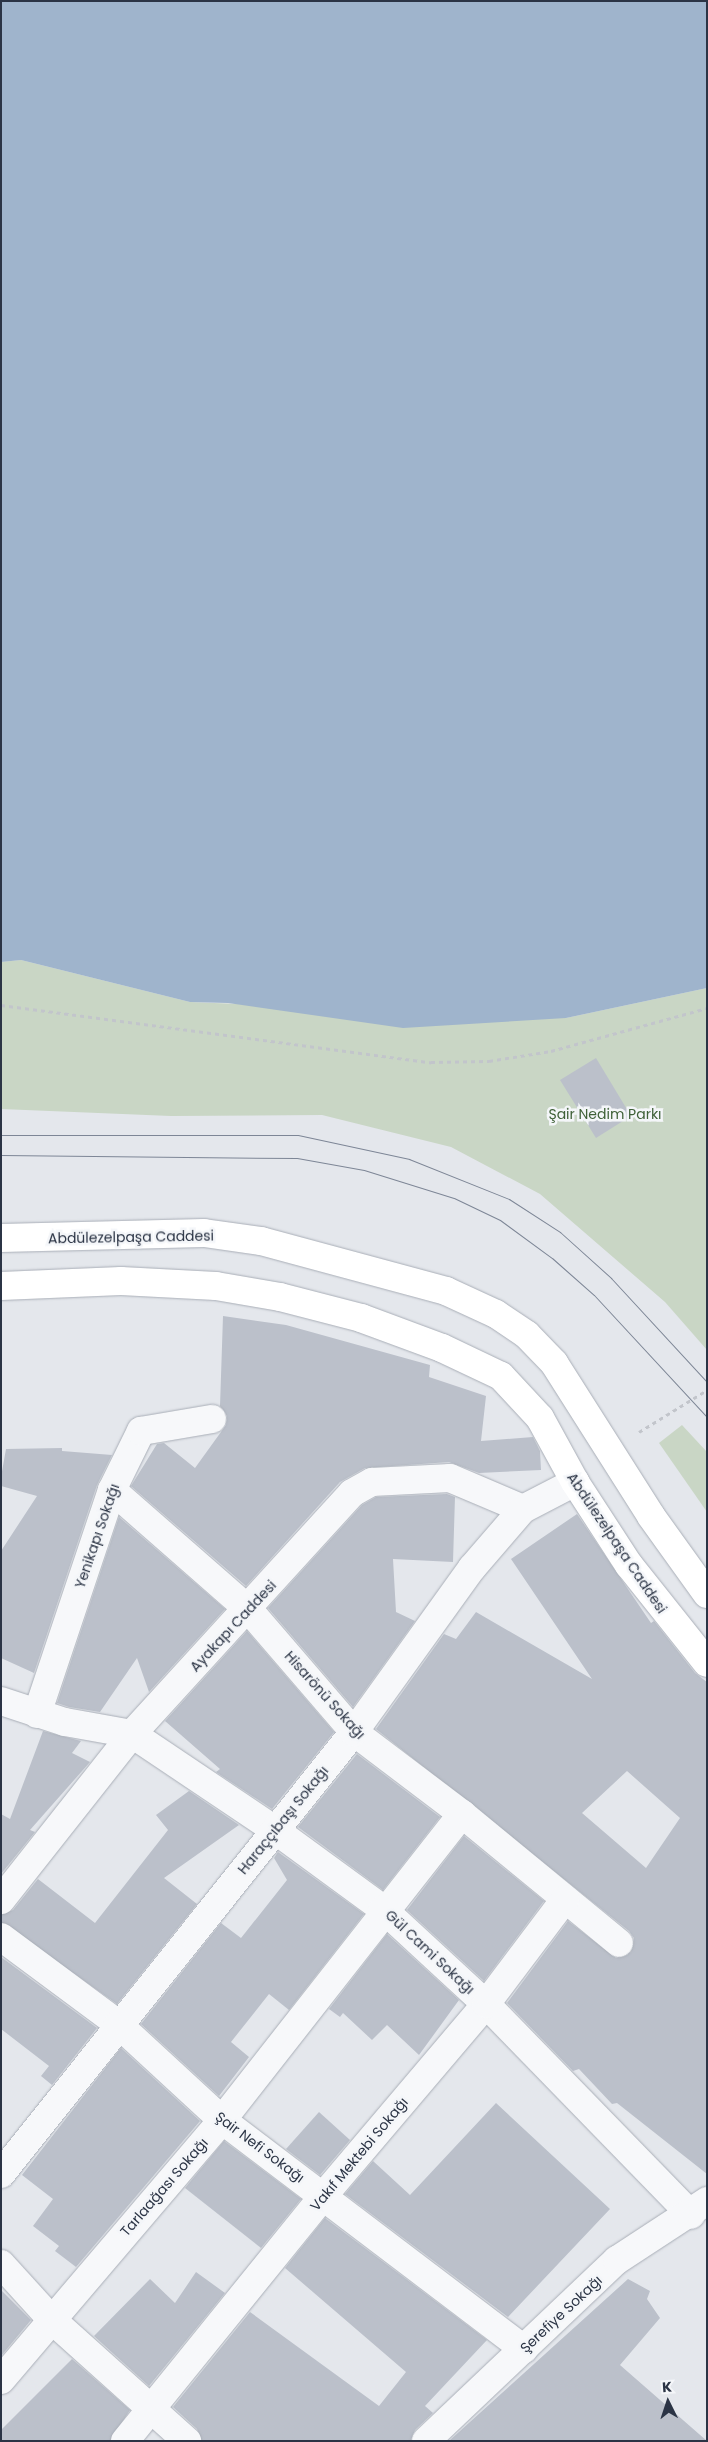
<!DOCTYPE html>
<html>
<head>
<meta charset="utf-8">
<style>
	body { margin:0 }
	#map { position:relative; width:708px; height:2442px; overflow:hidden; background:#e4e7ec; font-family:Poppins,sans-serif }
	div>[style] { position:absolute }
	.green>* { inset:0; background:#c9d6c5 }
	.water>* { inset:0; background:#9fb4cc }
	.building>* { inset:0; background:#bbc0ca }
	.path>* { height:3px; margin-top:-1.5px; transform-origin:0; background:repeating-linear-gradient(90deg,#c2c5cb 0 4px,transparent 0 8px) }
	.roads { filter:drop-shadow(0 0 1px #a9aeb7) drop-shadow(0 0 1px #a9aeb7) }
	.minor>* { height:28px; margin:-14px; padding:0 14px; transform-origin:14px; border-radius:14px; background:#f7f8fa }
	.major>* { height:28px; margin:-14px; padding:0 14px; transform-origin:14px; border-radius:14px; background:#fff }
	.tram>* { height:1px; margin:-0.5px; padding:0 0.5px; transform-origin:0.5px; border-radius:0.5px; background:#7d8696 }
	span { translate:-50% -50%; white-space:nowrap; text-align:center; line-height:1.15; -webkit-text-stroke:5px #f4f6f9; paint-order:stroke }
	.park-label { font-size:14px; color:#3f6138 }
	.street-label { font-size:14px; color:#2b3445 }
	.frame { position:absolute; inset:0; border:2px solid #2b3445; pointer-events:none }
	.north { position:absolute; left:643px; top:2377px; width:50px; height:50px; -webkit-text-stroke:4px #f4f6f9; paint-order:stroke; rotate:356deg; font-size:14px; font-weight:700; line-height:20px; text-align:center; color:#2b3445 }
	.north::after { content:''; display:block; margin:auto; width:18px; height:22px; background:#2b3445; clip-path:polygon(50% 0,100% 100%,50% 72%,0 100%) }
</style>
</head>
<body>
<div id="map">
	<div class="green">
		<i style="clip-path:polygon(21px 960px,190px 1002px,566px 1018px,707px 988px,707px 1350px,665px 1302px,540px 1194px,451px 1147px,322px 1115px,171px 1116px,1px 1109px,1px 962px)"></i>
		<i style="clip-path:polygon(682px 1425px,707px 1452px,707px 1512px,659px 1443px)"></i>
	</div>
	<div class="water">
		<i style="clip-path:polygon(1px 1px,707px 1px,707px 988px,566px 1018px,403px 1028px,228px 1003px,190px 1002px,21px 960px,1px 962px)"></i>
	</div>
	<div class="building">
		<i style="clip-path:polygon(596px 1058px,631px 1116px,596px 1138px,560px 1080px)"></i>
		<i style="clip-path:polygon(223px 1316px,286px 1325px,430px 1365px,429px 1377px,486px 1396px,481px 1441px,533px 1437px,540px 1451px,541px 1470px,479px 1473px,449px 1462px,365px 1468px,340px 1482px,246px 1586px,131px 1486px,157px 1444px,164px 1443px,195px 1468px,226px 1425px,227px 1416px,220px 1406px)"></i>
		<i style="clip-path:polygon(62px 1448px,62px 1451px,112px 1455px,97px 1485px,34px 1673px,1px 1658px,1px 1551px,37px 1496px,1px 1486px,1px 1477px,6px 1449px)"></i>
		<i style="clip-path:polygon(447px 1494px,455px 1497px,453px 1562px,393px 1559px,396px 1612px,415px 1621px,353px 1707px,268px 1608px,362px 1505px,376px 1497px)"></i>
		<i style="clip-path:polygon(evenodd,577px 1514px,651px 1623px,654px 1621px,695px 1673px,707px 1682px,707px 2174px,617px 2103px,612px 2104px,579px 2069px,573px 2071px,507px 2003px,568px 1921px,616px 1958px,631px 1952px,634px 1938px,629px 1931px,376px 1729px,444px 1634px,456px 1639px,476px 1612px,592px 1679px,511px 1559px,577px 1514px,627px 1771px,680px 1818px,646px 1868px,582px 1813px,627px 1771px)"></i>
		<i style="clip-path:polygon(119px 1517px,225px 1609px,149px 1692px,137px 1658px,100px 1712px,69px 1707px,57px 1703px)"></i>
		<i style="clip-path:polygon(247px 1631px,334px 1732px,272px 1809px,216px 1772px,220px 1769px,165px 1721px)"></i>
		<i style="clip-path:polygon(43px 1731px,81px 1741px,72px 1753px,90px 1762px,30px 1830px,35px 1832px,1px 1874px,1px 1814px,10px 1819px)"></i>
		<i style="clip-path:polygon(357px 1754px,440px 1817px,383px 1890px,298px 1827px)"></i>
		<i style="clip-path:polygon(189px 1791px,239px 1825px,164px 1878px,197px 1904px,117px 2004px,1px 1922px,1px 1915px,13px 1910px,38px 1879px,95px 1923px,168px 1830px,156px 1815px)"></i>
		<i style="clip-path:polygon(464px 1836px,544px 1901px,484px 1981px,407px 1910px)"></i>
		<i style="clip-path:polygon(278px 1852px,364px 1914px,289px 2010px,269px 1994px,231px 2042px,249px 2057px,219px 2096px,141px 2024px,221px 1923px,241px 1938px,245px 1933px,287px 1880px,274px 1858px)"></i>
		<i style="clip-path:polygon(387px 1934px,459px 2000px,419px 2055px,387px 2025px,372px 2040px,343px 2013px,340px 2017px,329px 2009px)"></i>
		<i style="clip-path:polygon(1px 1957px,97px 2028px,52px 2085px,41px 2076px,49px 2066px,1px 2029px)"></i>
		<i style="clip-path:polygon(121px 2048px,200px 2121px,76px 2267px,55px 2251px,59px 2246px,33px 2226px,53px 2199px,22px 2175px)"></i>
		<i style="clip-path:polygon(496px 2103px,610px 2209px,508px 2317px,345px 2194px,373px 2161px,410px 2195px)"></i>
		<i style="clip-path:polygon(319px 2112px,350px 2140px,320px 2175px,286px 2149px)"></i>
		<i style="clip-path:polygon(224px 2141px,301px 2199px,261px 2248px,185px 2188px)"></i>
		<i style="clip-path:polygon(325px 2218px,487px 2340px,425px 2406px,433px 2413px,415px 2430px,411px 2441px,202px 2441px,197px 2429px,173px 2407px,250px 2312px,379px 2406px,406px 2372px,285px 2268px)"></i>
		<i style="clip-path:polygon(196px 2272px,225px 2293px,149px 2386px,94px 2336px,150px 2279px,175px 2303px)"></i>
		<i style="clip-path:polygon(628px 2279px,650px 2291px,647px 2299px,660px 2318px,620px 2365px,707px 2441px,449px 2441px)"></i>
		<i style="clip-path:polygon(1px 2290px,31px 2320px,1px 2356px)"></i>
		<i style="clip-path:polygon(72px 2359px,130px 2410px,110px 2441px,1px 2441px,1px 2430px)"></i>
	</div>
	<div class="path">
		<i style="left:1px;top:1005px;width:434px;rotate:7.6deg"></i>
		<i style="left:431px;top:1062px;width:58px;rotate:-1deg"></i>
		<i style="left:489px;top:1061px;width:63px;rotate:-9.2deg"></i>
		<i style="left:551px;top:1051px;width:162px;rotate:-15.4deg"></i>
		<i style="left:639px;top:1432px;width:80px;rotate:-31.7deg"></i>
	</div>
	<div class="roads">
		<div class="minor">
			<i style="left:112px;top:1490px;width:182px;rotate:41.2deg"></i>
			<i style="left:249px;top:1610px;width:161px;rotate:49.3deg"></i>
			<i style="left:354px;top:1732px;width:136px;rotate:37.2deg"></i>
			<i style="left:462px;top:1814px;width:203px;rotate:39.4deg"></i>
			<i style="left:1px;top:1701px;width:67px;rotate:18.2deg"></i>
			<i style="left:65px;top:1722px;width:68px;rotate:10.2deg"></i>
			<i style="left:132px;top:1734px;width:172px;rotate:33.9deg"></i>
			<i style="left:275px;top:1830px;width:134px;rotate:36.2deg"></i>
			<i style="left:383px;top:1909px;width:140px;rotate:42.7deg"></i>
			<i style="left:486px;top:2004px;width:294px;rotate:45.8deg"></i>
			<i style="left:37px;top:1714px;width:236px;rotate:-71.5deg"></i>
			<i style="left:112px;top:1490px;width:66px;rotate:-63.8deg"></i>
			<i style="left:141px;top:1431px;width:72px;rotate:-9.6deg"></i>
			<i style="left:1px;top:1900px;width:211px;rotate:-51.7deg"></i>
			<i style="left:132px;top:1734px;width:326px;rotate:-47.6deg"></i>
			<i style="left:352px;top:1493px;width:23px;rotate:-29deg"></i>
			<i style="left:372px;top:1482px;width:78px;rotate:-2.9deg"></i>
			<i style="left:450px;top:1478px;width:79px;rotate:23deg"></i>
			<i style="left:1px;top:1937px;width:146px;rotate:36.6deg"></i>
			<i style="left:118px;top:2024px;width:142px;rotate:42.7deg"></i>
			<i style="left:222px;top:2120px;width:379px;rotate:37.2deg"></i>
			<i style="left:1px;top:2174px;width:566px;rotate:-51.39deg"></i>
			<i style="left:354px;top:1732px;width:202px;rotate:-54.3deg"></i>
			<i style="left:472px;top:1568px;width:78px;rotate:-49.2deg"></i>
			<i style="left:523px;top:1509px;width:59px;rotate:-27.4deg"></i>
			<i style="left:1px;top:2264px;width:74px;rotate:47.7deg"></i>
			<i style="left:51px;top:2319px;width:183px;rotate:41.9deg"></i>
			<i style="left:1px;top:2380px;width:341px;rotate:-49.6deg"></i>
			<i style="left:222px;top:2120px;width:389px;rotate:-51.9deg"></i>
			<i style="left:125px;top:2441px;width:316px;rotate:-51deg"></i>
			<i style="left:324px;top:2195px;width:250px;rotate:-49.7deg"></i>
			<i style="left:486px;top:2004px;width:131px;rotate:-53deg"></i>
			<i style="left:426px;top:2441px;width:263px;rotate:-43.5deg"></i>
			<i style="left:617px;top:2260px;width:108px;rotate:-33.2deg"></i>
		</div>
		<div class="major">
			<i style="left:1px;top:1238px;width:203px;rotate:-1.4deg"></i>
			<i style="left:204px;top:1233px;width:58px;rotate:8deg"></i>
			<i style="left:261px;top:1241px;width:192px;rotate:15.1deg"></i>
			<i style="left:446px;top:1291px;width:55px;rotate:24.7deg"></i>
			<i style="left:496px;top:1314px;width:37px;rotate:34deg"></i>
			<i style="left:527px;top:1335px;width:39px;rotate:46deg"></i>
			<i style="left:554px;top:1363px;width:181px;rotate:57.6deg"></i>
			<i style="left:651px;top:1516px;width:96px;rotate:54.3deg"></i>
			<i style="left:1px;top:1286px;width:120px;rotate:-2.4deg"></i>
			<i style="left:121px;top:1281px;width:95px;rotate:3deg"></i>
			<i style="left:216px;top:1286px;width:65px;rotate:9.8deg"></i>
			<i style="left:280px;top:1297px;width:84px;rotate:14.5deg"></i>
			<i style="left:361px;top:1318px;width:86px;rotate:20.3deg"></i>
			<i style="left:442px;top:1348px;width:65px;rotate:25.4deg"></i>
			<i style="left:501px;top:1376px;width:57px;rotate:47.1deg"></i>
			<i style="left:540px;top:1418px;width:73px;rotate:61.3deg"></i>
			<i style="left:575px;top:1482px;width:99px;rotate:57deg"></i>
			<i style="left:629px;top:1565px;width:125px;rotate:51.5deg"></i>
		</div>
	</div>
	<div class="tram">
		<i style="left:1px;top:1135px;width:297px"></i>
		<i style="left:298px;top:1135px;width:114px;rotate:12.2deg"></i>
		<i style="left:409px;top:1159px;width:108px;rotate:21.8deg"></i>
		<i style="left:509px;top:1199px;width:61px;rotate:32.9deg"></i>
		<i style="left:560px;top:1232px;width:69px;rotate:42deg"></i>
		<i style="left:611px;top:1278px;width:142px;rotate:47.3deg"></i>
		<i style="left:1px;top:1155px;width:296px;rotate:0.6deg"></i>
		<i style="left:297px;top:1158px;width:68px;rotate:10.2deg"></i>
		<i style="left:364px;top:1170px;width:94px;rotate:17.3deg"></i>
		<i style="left:454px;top:1198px;width:51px;rotate:25.6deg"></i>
		<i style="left:500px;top:1220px;width:64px;rotate:36.2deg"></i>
		<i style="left:552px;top:1258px;width:56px;rotate:41.4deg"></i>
		<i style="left:594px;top:1295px;width:166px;rotate:47.2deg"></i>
	</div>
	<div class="park-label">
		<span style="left:605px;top:1114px">Şair Nedim Parkı</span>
	</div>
	<div class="street-label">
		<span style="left:131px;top:1237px;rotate:-1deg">Abdülezelpaşa Caddesi</span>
		<span style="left:97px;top:1536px;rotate:-71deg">Yenikapı Sokağı</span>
		<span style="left:617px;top:1543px;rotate:56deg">Abdülezelpaşa Caddesi</span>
		<span style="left:233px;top:1626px;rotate:-47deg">Ayakapı Caddesi</span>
		<span style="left:325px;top:1695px;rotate:48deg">Hisarönü Sokağı</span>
		<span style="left:283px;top:1820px;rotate:-51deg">Haraççıbaşı Sokağı</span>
		<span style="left:430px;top:1952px;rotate:43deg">Gül Cami Sokağı</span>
		<span style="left:260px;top:2147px;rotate:37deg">Şair Nefi Sokağı</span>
		<span style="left:359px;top:2154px;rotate:-50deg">Vakıf Mektebi Sokağı</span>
		<span style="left:164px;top:2187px;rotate:-49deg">Tarlaağası Sokağı</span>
		<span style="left:561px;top:2314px;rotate:-43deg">Şerefiye Sokağı</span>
	</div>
	<div class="frame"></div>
	<div class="north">K</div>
</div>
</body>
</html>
